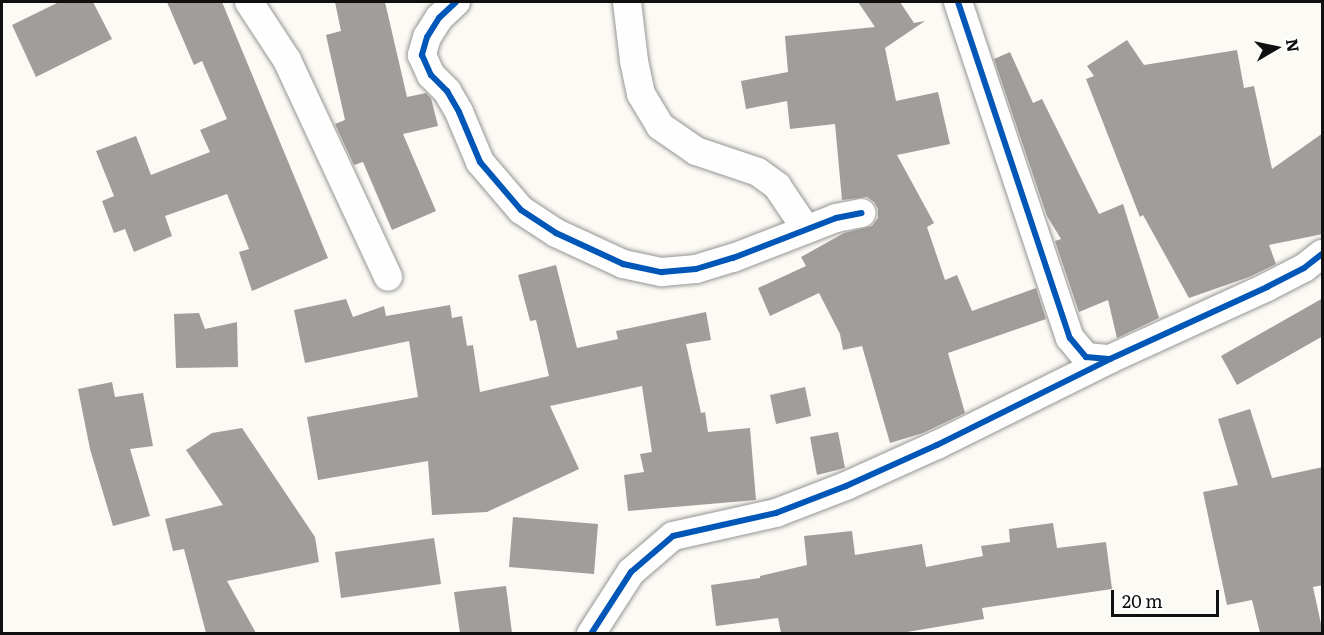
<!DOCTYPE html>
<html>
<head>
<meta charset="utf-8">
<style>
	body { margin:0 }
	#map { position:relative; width:1324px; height:635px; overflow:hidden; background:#fcfaf5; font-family:Literata,serif }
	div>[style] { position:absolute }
	.building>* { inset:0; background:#a09d9a }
	.roads { filter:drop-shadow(0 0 2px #969593) drop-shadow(0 0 2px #969593) }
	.minor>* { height:28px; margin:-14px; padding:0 14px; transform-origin:14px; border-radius:14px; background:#fffefe }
	.cycleway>* { height:6px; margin:-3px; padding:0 3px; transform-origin:3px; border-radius:3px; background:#0057b8 }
	span { translate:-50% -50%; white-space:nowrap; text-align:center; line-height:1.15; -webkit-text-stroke:6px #fff; paint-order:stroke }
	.frame { position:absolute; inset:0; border:3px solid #101010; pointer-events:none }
	.north { position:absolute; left:1246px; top:18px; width:60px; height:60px; -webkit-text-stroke:4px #fff; paint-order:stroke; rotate:81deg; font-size:16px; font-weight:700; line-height:24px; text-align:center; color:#101010 }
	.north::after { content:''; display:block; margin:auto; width:21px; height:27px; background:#101010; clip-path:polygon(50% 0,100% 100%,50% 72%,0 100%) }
	.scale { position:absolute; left:1111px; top:590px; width:108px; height:27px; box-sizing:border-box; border:3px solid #101010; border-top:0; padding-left:8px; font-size:18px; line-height:21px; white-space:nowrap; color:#101010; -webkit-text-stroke:4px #fff; paint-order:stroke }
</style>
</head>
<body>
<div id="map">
	<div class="building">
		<i style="clip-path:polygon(59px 2px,93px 2px,112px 39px,36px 77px,12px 25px)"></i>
		<i style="clip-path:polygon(167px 2px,222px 2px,328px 258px,252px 291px,239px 252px,249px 249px,227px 194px,165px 216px,172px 236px,134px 252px,125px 229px,114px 233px,102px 201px,114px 196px,96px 151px,136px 136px,151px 175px,210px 152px,200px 130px,227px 119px,202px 61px,194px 65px)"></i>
		<i style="clip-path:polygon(335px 2px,385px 2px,407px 97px,426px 93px,431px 98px,438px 126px,403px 134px,436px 211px,392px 230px,363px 162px,354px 165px,335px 124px,345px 120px,326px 35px,341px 31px)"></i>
		<i style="clip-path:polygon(858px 2px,900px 2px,914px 23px,925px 21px,885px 48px,896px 101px,938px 92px,950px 144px,897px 155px,934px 223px,927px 227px,945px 280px,957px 275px,972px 311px,1036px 288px,1046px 319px,948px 353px,965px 413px,923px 433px,890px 443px,862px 346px,843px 350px,840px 334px,819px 293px,770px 316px,758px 288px,806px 266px,801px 257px,844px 233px,872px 226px,878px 218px,878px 209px,874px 202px,867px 197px,842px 200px,835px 124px,790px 129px,787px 101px,746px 109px,741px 81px,788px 72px,785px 36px,875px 27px)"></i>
		<i style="clip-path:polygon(1127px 40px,1144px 65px,1237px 50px,1244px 88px,1254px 86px,1272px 169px,1323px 133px,1323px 234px,1269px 245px,1276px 264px,1249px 277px,1189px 298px,1143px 215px,1140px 217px,1086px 79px,1094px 76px,1087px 66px)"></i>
		<i style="clip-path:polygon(1010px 52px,1033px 103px,1042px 99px,1099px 214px,1123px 204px,1159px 318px,1117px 338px,1108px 300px,1079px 312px,1055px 241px,1061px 239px,1047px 216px,994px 59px)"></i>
		<i style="clip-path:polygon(556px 265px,577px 348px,618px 339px,616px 331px,706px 312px,711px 340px,686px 344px,701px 413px,705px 412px,708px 432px,750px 428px,756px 500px,628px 511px,624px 475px,644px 472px,640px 454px,652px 452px,642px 386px,550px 406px,579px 469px,487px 512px,432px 515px,428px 461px,318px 480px,307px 417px,418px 397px,409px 341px,305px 363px,294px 310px,346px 299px,353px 317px,384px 306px,386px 316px,450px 305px,452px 318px,462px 316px,467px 346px,473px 345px,480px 392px,549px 376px,536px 320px,530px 321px,518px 275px)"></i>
		<i style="clip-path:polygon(1323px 298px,1323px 336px,1237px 385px,1221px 356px)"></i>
		<i style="clip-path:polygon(199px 313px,205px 329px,237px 322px,238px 367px,176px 368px,174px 314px)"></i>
		<i style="clip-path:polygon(112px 382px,115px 397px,143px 393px,153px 446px,130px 449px,150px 516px,113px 526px,90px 449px,78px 389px)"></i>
		<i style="clip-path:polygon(805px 387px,811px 416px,776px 424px,770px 395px)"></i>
		<i style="clip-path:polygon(1250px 409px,1272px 478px,1323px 467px,1323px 585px,1313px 587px,1323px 633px,1260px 633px,1252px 600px,1227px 605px,1203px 492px,1238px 485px,1218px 419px)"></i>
		<i style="clip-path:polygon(242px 428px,315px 537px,319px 562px,227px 581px,256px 633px,206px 633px,184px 549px,173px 551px,165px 519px,223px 505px,186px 450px,212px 433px)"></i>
		<i style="clip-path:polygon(838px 432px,845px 468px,817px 475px,810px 437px)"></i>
		<i style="clip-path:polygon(513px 517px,598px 524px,594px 574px,509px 567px)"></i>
		<i style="clip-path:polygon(1053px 523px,1057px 548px,1106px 542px,1112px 589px,982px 608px,984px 619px,901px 633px,781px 633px,778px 618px,716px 626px,711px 585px,760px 578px,760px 576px,807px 565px,804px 536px,852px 531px,855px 555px,922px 544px,926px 567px,983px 556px,981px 546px,1010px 542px,1009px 529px)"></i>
		<i style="clip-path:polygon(434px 538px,441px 584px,341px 598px,335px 552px)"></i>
		<i style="clip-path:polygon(506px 586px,512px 633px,460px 633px,454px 592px)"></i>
	</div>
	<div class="roads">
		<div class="minor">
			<i style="left:249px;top:2px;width:69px;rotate:56.8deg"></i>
			<i style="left:287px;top:60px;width:239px;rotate:65deg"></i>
			<i style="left:456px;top:2px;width:23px;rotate:137deg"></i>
			<i style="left:439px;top:18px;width:22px;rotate:122deg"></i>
			<i style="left:427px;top:37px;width:19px;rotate:106deg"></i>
			<i style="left:422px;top:55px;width:22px;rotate:66deg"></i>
			<i style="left:431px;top:75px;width:23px;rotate:45deg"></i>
			<i style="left:447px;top:91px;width:24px;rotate:60deg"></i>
			<i style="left:459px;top:112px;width:54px;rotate:67.2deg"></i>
			<i style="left:480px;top:162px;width:63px;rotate:49.5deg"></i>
			<i style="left:521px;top:210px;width:42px;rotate:33.3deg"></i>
			<i style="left:556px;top:233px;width:74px;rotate:24.8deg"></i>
			<i style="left:623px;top:264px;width:40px;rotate:12deg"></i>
			<i style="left:662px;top:272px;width:34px;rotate:-5deg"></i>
			<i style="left:696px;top:269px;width:39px;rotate:-17deg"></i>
			<i style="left:733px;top:258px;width:110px;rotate:-21.2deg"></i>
			<i style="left:836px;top:218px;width:26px;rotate:-11deg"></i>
			<i style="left:627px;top:2px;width:59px;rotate:83.2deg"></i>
			<i style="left:634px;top:61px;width:34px;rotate:78deg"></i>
			<i style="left:641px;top:94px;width:37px;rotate:59deg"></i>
			<i style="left:660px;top:126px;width:44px;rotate:34.8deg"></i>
			<i style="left:696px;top:151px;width:65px;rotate:18.7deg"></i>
			<i style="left:758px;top:172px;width:24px;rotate:36deg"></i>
			<i style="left:777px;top:186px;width:52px;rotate:56deg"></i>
			<i style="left:958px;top:2px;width:354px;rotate:71.6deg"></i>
			<i style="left:1070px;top:338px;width:25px;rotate:50deg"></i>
			<i style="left:1086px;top:357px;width:24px;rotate:5deg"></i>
			<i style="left:591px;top:634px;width:74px;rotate:-57.2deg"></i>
			<i style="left:631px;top:572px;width:55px;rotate:-40.6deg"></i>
			<i style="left:673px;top:536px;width:106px;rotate:-12.6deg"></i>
			<i style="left:776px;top:513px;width:75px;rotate:-21.1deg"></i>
			<i style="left:846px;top:486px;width:100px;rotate:-24.3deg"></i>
			<i style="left:937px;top:445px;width:193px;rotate:-26.4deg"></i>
			<i style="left:1110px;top:359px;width:173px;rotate:-24.6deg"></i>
			<i style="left:1267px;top:287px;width:42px;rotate:-27.2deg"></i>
			<i style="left:1304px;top:268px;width:23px;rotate:-38deg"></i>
		</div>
	</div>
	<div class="cycleway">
		<i style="left:456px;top:2px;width:23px;rotate:137deg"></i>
		<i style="left:439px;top:18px;width:22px;rotate:122deg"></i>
		<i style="left:427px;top:37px;width:19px;rotate:106deg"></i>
		<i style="left:422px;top:55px;width:22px;rotate:66deg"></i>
		<i style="left:431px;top:75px;width:23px;rotate:45deg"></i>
		<i style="left:447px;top:91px;width:24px;rotate:60deg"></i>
		<i style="left:459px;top:112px;width:54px;rotate:67.2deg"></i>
		<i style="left:480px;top:162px;width:63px;rotate:49.5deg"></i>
		<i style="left:521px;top:210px;width:42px;rotate:33.3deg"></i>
		<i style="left:556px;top:233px;width:74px;rotate:24.8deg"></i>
		<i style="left:623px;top:264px;width:40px;rotate:12deg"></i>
		<i style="left:662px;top:272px;width:34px;rotate:-5deg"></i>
		<i style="left:696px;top:269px;width:39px;rotate:-17deg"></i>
		<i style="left:733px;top:258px;width:110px;rotate:-21.2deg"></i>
		<i style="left:836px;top:218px;width:26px;rotate:-11deg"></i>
		<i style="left:958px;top:2px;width:354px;rotate:71.6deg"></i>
		<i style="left:1070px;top:338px;width:25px;rotate:50deg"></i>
		<i style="left:1086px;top:357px;width:23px;rotate:5deg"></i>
		<i style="left:591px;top:634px;width:74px;rotate:-57.2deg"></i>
		<i style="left:631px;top:572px;width:55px;rotate:-40.6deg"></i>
		<i style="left:673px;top:536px;width:106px;rotate:-12.6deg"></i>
		<i style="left:776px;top:513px;width:75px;rotate:-21.1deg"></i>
		<i style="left:846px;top:486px;width:100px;rotate:-24.3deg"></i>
		<i style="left:937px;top:445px;width:193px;rotate:-26.4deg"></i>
		<i style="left:1110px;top:359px;width:173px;rotate:-24.6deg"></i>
		<i style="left:1267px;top:287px;width:42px;rotate:-27.2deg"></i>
		<i style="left:1304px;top:268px;width:23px;rotate:-38deg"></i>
	</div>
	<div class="frame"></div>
	<div class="north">N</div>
	<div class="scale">20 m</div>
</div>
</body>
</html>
